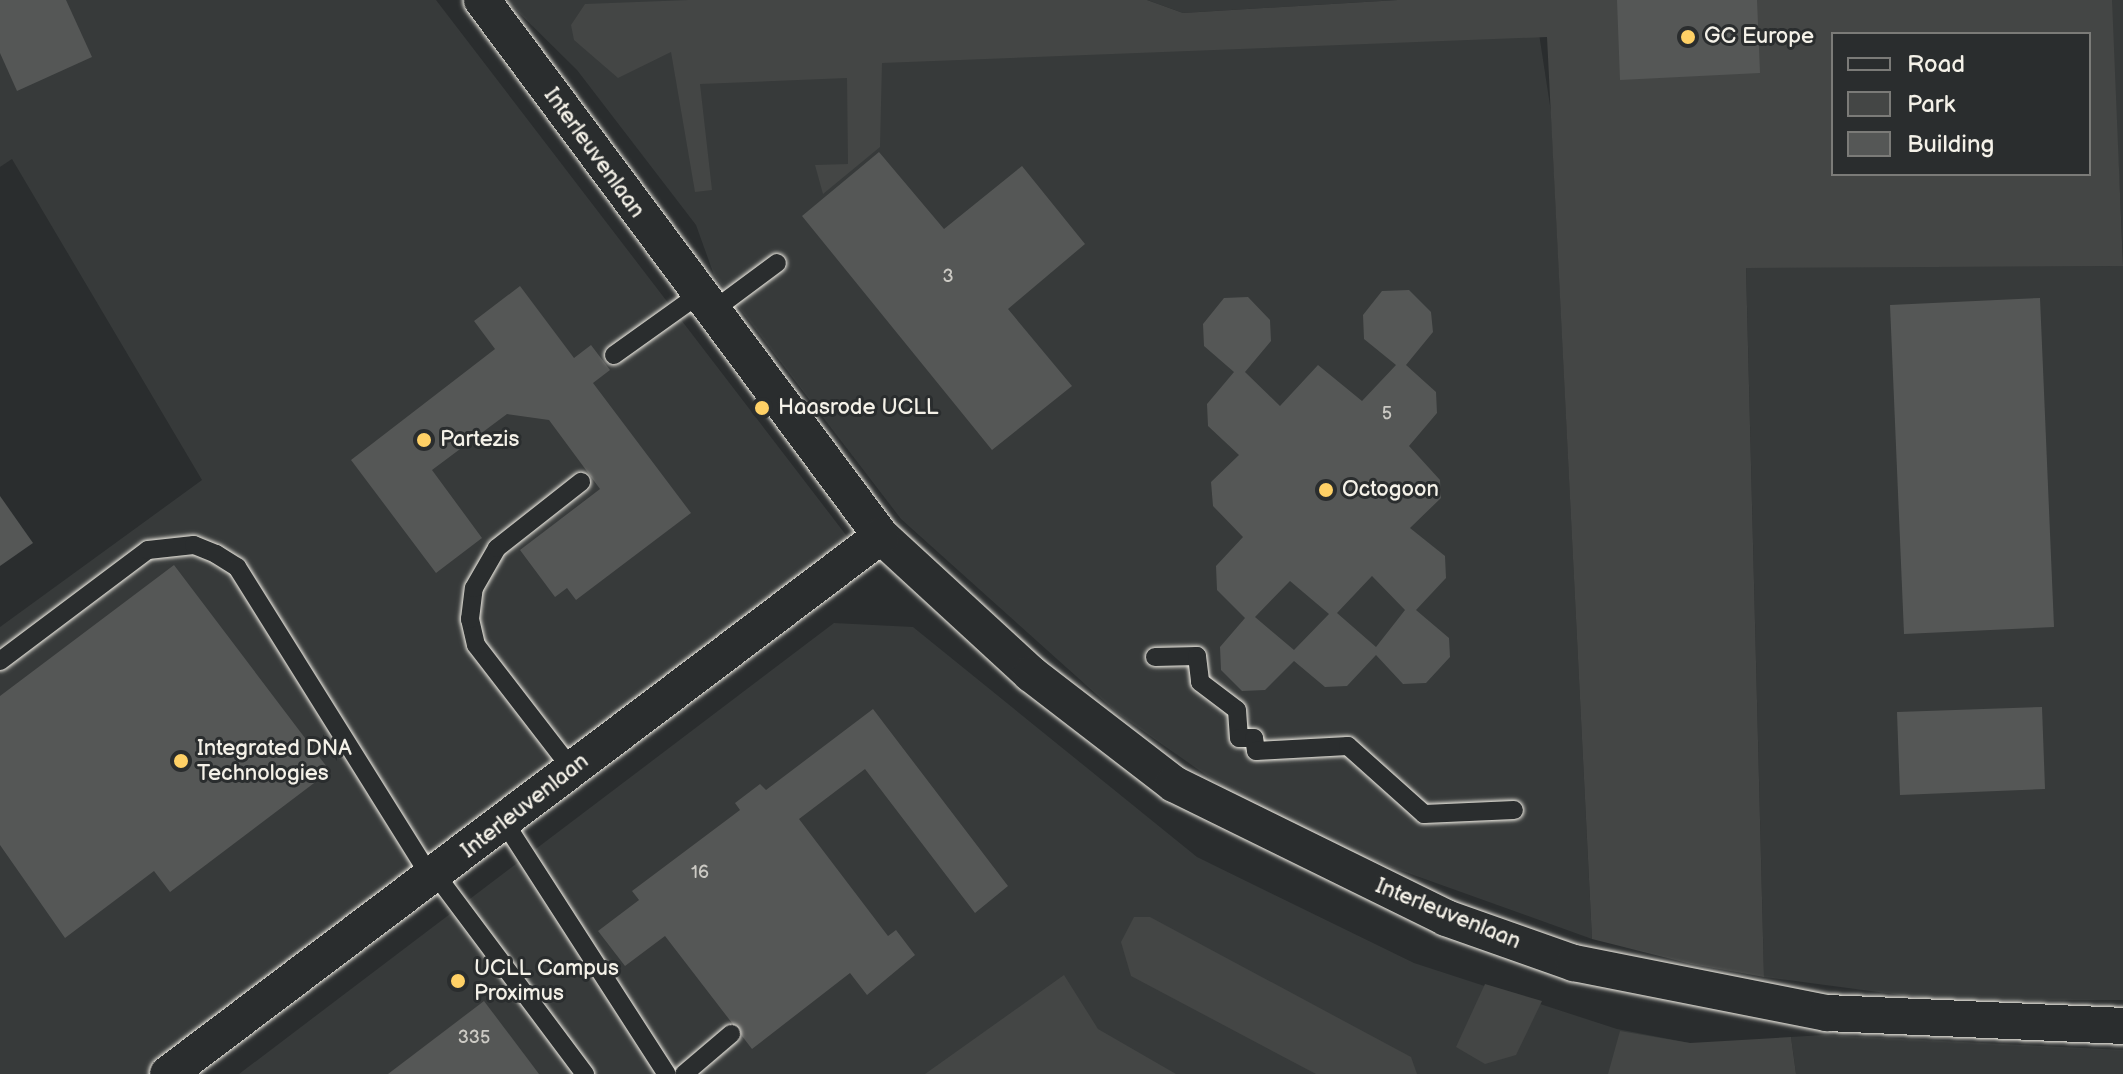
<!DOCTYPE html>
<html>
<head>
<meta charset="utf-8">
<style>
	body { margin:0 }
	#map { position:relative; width:2123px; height:1074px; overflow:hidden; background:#2a2d2e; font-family:"Balsamiq Sans",sans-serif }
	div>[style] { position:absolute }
	.built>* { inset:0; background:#373a3a }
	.green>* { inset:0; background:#444645 }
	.building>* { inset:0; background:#555756 }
	.roads { filter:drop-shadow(0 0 2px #f4f1e8) drop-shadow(0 0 2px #f4f1e8) }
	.service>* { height:18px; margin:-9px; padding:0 9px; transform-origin:9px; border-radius:9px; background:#2a2d2e }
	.minor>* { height:36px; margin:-18px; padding:0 18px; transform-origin:18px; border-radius:18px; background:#2a2d2e }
	.dots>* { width:22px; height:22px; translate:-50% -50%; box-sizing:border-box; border:4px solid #2a2d2e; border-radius:50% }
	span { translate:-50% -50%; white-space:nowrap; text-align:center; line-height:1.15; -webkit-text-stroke:6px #2a2d2e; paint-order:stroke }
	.number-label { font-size:18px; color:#cccac4 }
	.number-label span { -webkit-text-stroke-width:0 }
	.poi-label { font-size:22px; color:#f4f1e8 }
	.left { translate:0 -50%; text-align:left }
	.street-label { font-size:22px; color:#f4f1e8 }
	.legend { position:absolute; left:1831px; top:32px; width:260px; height:144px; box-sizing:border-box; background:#2a2d2e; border:2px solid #7b7b78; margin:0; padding:10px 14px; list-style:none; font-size:24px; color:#f4f1e8 }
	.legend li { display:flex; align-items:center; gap:16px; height:40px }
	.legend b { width:40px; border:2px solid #7b7b78 }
</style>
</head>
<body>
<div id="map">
	<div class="built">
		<i style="clip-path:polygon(0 0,436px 0,859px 552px,168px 1074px,0 1074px,0 627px,202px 480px,12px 159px,0 167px)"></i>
		<i style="clip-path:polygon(506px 0,1102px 0,1103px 28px,1536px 14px,1551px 112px,1592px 939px,1327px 844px,1233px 794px,1116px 712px,901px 519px,714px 275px,696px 225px,577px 70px)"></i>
		<i style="clip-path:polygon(1147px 0,1398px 0,1183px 13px)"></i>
		<i style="clip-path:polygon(2110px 0,2123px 0,2123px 256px)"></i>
		<i style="clip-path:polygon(2123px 266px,2123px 1000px,1946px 1001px,1764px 977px,1746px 267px)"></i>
		<i style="clip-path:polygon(834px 623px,913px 627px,1197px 857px,1414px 963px,1617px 1029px,1690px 1043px,1696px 1074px,239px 1074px)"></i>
		<i style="clip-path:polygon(1823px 1035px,2123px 1050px,2123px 1074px,1796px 1074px,1791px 1037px)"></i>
	</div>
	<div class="green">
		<i style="clip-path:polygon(evenodd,689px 0,1147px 0,1183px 13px,1398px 0,2112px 0,2123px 266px,1746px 268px,1764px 977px,1691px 964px,1592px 939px,1547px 37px,882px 63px,880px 147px,823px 194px,815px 165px,848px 164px,847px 78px,700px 84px,712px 190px,695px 192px,671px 52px,618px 78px,574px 40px,571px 25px,585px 4px,689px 0,1833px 34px,2089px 34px,2089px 174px,1833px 174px,1833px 34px)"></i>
		<i style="clip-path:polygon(1134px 917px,1150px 917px,1411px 1057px,1417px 1074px,1316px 1074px,1131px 976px,1121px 942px)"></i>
		<i style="clip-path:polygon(1064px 975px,1098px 1029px,1176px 1074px,925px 1074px)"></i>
		<i style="clip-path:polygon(1485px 984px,1542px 1001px,1516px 1055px,1485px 1064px,1456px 1047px)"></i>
		<i style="clip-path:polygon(1620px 1031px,1690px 1043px,1791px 1037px,1796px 1074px,1608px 1074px)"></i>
	</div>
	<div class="building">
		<i style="clip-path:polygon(0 0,66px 0,92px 57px,17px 91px,0 53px)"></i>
		<i style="clip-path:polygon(1617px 0,1757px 0,1760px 73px,1620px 80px)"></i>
		<i style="clip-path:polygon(879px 152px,944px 229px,1022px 166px,1085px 244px,1008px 309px,1072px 386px,992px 450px,802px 216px)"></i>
		<i style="clip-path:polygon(520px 286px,574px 358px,591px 345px,610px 370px,593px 383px,691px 513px,576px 600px,567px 588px,555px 597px,520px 550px,600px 489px,549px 420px,507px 414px,432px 470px,482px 538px,436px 573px,351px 460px,495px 349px,474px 321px)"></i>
		<i style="clip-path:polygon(evenodd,1409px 290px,1431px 312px,1433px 332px,1406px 365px,1436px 392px,1437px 413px,1409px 446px,1440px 480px,1441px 498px,1410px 528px,1445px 556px,1446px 578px,1416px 610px,1449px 638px,1450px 657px,1426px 683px,1403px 684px,1376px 655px,1347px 686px,1325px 687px,1294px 661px,1265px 690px,1242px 691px,1221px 670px,1220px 647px,1245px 618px,1217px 590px,1216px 566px,1243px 537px,1213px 506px,1211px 482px,1239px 455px,1208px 426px,1207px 404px,1234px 372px,1204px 346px,1203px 324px,1224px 298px,1248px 297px,1270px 320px,1271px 341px,1245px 372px,1280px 406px,1318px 365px,1362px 401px,1396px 365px,1364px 339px,1363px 315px,1382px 291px,1409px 290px,1372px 576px,1405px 610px,1376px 647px,1337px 613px,1372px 576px,1409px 290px,1290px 581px,1329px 614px,1294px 650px,1255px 617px,1290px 581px)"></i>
		<i style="clip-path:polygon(2040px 298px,2054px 627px,1904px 634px,1890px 305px)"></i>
		<i style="clip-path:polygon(0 496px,33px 543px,0 566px)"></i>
		<i style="clip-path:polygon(174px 565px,330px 771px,170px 892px,154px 871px,65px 938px,0 845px,0 696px)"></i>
		<i style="clip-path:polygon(2042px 707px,2045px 789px,1900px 795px,1897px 712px)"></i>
		<i style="clip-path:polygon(873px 709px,1008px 886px,975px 913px,865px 769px,799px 819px,888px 936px,896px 930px,915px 955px,867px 995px,850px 973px,752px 1049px,665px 936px,625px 966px,598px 931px,639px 900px,632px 891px,740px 810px,735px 803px,760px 784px,766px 790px)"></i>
		<i style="clip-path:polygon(484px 1001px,539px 1074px,388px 1074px)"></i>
	</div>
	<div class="roads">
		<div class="service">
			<i style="left:711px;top:312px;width:82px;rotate:-36.6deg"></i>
			<i style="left:614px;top:355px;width:103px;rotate:-35.5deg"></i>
			<i style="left:1155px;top:657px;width:42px;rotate:-1.4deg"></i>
			<i style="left:1197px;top:656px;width:26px;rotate:83deg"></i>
			<i style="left:1200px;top:682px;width:46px;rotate:37.1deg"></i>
			<i style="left:1237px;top:710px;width:28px;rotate:86deg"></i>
			<i style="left:1239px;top:738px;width:15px"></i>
			<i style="left:1254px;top:738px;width:13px;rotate:81deg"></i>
			<i style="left:1256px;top:751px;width:92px;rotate:-3.1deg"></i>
			<i style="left:1348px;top:746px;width:102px;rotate:41.8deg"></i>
			<i style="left:1424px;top:814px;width:90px;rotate:-2.5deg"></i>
			<i style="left:0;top:661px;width:185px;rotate:-36.9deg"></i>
			<i style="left:148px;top:550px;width:46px;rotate:-6.2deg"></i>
			<i style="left:194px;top:545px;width:24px;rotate:22deg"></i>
			<i style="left:216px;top:554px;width:25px;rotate:32deg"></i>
			<i style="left:237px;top:567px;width:367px;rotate:58deg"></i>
			<i style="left:571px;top:768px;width:155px;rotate:-127.7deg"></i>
			<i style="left:476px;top:645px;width:27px;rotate:-103deg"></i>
			<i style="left:470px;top:619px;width:31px;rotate:-83deg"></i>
			<i style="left:474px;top:588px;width:46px;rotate:-60.1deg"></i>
			<i style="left:497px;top:548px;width:107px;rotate:-38.2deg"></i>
			<i style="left:503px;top:820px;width:302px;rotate:57.2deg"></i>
			<i style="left:436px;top:875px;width:249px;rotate:53.2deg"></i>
			<i style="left:684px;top:1074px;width:62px;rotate:-40.4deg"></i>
		</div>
		<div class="minor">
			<i style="left:482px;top:0;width:668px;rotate:53.34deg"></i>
			<i style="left:881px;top:536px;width:204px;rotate:42.6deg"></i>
			<i style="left:1031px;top:674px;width:180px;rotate:37.6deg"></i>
			<i style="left:1174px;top:784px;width:303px;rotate:26.2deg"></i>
			<i style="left:1446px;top:918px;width:136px;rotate:19.4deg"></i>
			<i style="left:1574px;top:963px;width:258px;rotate:11.2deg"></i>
			<i style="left:1827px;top:1013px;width:296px;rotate:2.5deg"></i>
			<i style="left:168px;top:1074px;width:893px;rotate:-37.04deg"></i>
		</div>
	</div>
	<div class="dots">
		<i style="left:1688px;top:37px;background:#ffd166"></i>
		<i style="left:762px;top:408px;background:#ffd166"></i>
		<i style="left:424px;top:440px;background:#ffd166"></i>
		<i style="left:1326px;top:490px;background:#ffd166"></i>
		<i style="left:181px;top:761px;background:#ffd166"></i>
		<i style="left:458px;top:981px;background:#ffd166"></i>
	</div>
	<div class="number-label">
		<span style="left:948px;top:277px">3</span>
		<span style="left:1387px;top:414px">5</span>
		<span style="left:700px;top:873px">16</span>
		<span style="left:474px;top:1038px">335</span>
	</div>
	<div class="poi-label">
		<span class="left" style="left:1704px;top:37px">GC Europe</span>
		<span class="left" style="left:778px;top:408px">Haasrode UCLL</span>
		<span class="left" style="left:440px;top:440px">Partezis</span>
		<span class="left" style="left:1342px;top:490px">Octogoon</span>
		<span class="left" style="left:197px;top:761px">Integrated DNA<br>Technologies</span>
		<span class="left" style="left:474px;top:981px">UCLL Campus<br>Proximus</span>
	</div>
	<div class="street-label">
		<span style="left:594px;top:153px;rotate:54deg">Interleuvenlaan</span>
		<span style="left:525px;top:806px;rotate:-38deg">Interleuvenlaan</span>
		<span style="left:1448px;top:914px;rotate:22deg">Interleuvenlaan</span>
	</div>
	<ul class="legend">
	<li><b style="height:10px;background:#2a2d2e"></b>Road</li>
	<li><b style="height:22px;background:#444645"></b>Park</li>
	<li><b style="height:22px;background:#555756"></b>Building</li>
	</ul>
</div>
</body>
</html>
